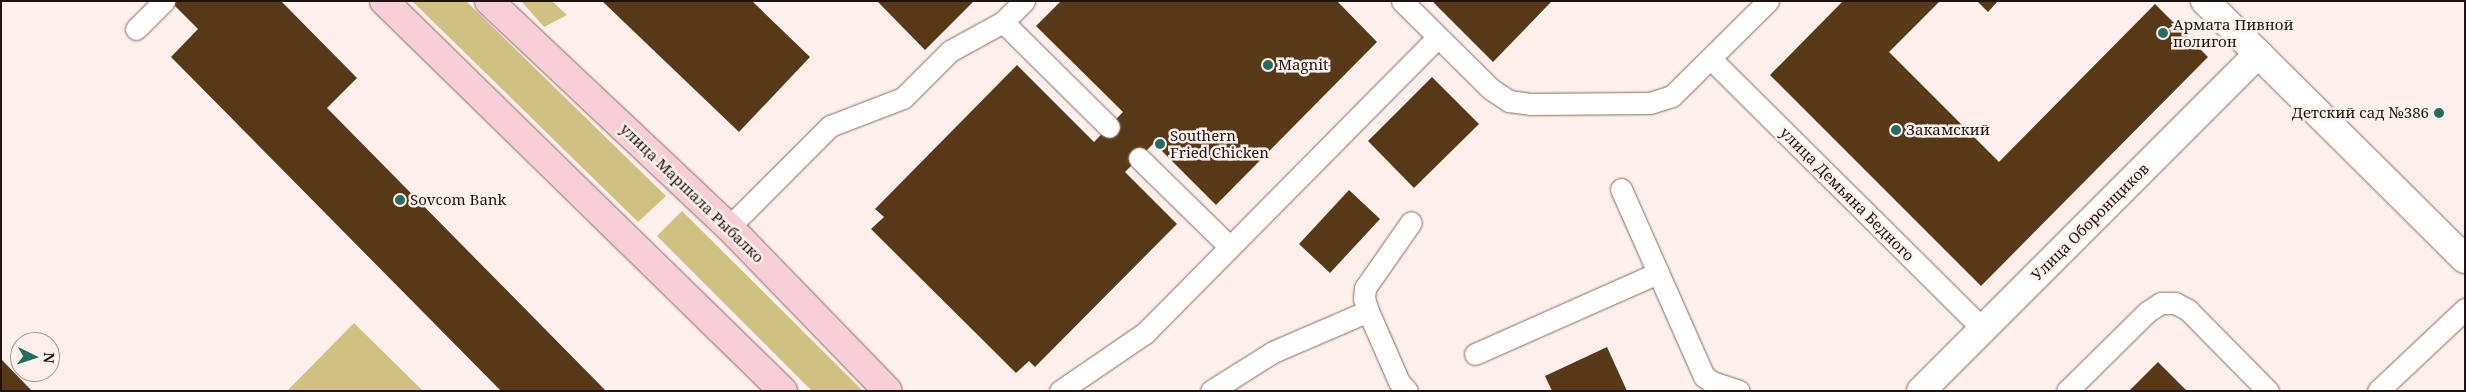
<!DOCTYPE html>
<html>
<head>
<meta charset="utf-8">
<style>
	body { margin:0 }
	#map { position:relative; width:2466px; height:392px; overflow:hidden; background:#fdf0ec; font-family:"Noto Serif",serif }
	div>[style] { position:absolute }
	.green>* { inset:0; background:#d0c182 }
	.building>* { inset:0; background:#573917 }
	.roads { filter:drop-shadow(0 0 1px #846a61) drop-shadow(0 0 1px #846a61) }
	.service>* { height:21px; margin:-10.5px; padding:0 10.5px; transform-origin:10.5px; border-radius:10.5px; background:#fff }
	.minor>* { height:28px; margin:-14px; padding:0 14px; transform-origin:14px; border-radius:14px; background:#fff }
	.secondary>* { height:28px; margin:-14px; padding:0 14px; transform-origin:14px; border-radius:14px; background:#f7ced7 }
	.dots>* { width:14px; height:14px; translate:-50% -50%; box-sizing:border-box; border:2px solid #fdf0ec; border-radius:50% }
	span { translate:-50% -50%; white-space:nowrap; text-align:center; line-height:1.15; -webkit-text-stroke:5px #fdf0ec; paint-order:stroke }
	.poi-label { font-size:15px; color:#1e1310 }
	.left { translate:0 -50%; text-align:left }
	.right { translate:-100% -50%; text-align:right }
	.street-label { font-size:15px; color:#1e1310 }
	.frame { position:absolute; inset:0; border:2px solid #1e1310; pointer-events:none }
	.north { position:absolute; left:10px; top:332px; width:50px; height:50px; box-sizing:border-box; background:#fdf0ec; border:1px solid #a49894; border-radius:50%; rotate:94deg; font-size:14px; font-weight:700; line-height:20px; text-align:center; color:#1e1310 }
	.north::after { content:''; display:block; margin:auto; width:18px; height:22px; background:#256d64; clip-path:polygon(50% 0,100% 100%,50% 72%,0 100%) }
</style>
</head>
<body>
<div id="map">
	<div class="green">
		<i style="clip-path:polygon(412px 1px,466px 1px,666px 196px,638px 222px)"></i>
		<i style="clip-path:polygon(521px 1px,552px 1px,567px 15px,544px 27px)"></i>
		<i style="clip-path:polygon(682px 211px,863px 391px,812px 391px,657px 236px)"></i>
		<i style="clip-path:polygon(354px 323px,423px 391px,287px 391px)"></i>
	</div>
	<div class="building">
		<i style="clip-path:polygon(174px 1px,281px 1px,357px 78px,327px 108px,606px 391px,501px 391px,171px 57px,198px 29px,172px 3px)"></i>
		<i style="clip-path:polygon(602px 1px,752px 1px,810px 57px,739px 132px)"></i>
		<i style="clip-path:polygon(877px 1px,974px 1px,925px 50px)"></i>
		<i style="clip-path:polygon(1061px 1px,1337px 1px,1377px 42px,1216px 205px,1154px 143px,1125px 172px,1177px 224px,1035px 367px,1029px 361px,1016px 373px,871px 229px,884px 217px,875px 209px,1017px 65px,1094px 142px,1123px 112px,1036px 26px)"></i>
		<i style="clip-path:polygon(1432px 1px,1552px 1px,1493px 62px)"></i>
		<i style="clip-path:polygon(1843px 1px,1940px 1px,1889px 52px,1999px 162px,2155px 4px,2208px 57px,1981px 286px,1770px 75px)"></i>
		<i style="clip-path:polygon(1977px 1px,1998px 1px,1988px 12px)"></i>
		<i style="clip-path:polygon(1432px 77px,1479px 124px,1414px 188px,1368px 141px)"></i>
		<i style="clip-path:polygon(1349px 190px,1380px 219px,1330px 273px,1299px 244px)"></i>
		<i style="clip-path:polygon(1607px 347px,1627px 391px,1552px 391px,1545px 376px)"></i>
		<i style="clip-path:polygon(1px 359px,32px 391px,1px 391px)"></i>
		<i style="clip-path:polygon(2158px 362px,2187px 391px,2129px 391px)"></i>
	</div>
	<div class="roads">
		<div class="service">
			<i style="left:1402px;top:1px;width:125px;rotate:44.7deg"></i>
			<i style="left:1491px;top:89px;width:22px;rotate:34deg"></i>
			<i style="left:1509px;top:101px;width:21px;rotate:8deg"></i>
			<i style="left:1530px;top:104px;width:120px;rotate:-0.5deg"></i>
			<i style="left:1650px;top:103px;width:23px;rotate:-18deg"></i>
			<i style="left:1672px;top:96px;width:135px;rotate:-44.7deg"></i>
			<i style="left:1003px;top:22px;width:149px;rotate:44.7deg"></i>
			<i style="left:136px;top:29px;width:40px;rotate:-45deg"></i>
			<i style="left:1711px;top:59px;width:383px;rotate:44.8deg"></i>
			<i style="left:1139px;top:158px;width:127px;rotate:44.4deg"></i>
			<i style="left:1621px;top:189px;width:205px;rotate:66.1deg"></i>
			<i style="left:1704px;top:376px;width:10px;rotate:37deg"></i>
			<i style="left:1712px;top:382px;width:28px;rotate:18deg"></i>
			<i style="left:729px;top:227px;width:143px;rotate:-45deg"></i>
			<i style="left:830px;top:126px;width:78px;rotate:-21deg"></i>
			<i style="left:903px;top:98px;width:66px;rotate:-45deg"></i>
			<i style="left:950px;top:51px;width:60px;rotate:-28.7deg"></i>
			<i style="left:1003px;top:22px;width:30px;rotate:-45deg"></i>
			<i style="left:1368px;top:311px;width:14px;rotate:-107deg"></i>
			<i style="left:1364px;top:298px;width:10px;rotate:-84deg"></i>
			<i style="left:1365px;top:288px;width:80px;rotate:-55.1deg"></i>
			<i style="left:1475px;top:354px;width:200px;rotate:-23.9deg"></i>
			<i style="left:1060px;top:391px;width:103px;rotate:-34.3deg"></i>
			<i style="left:1145px;top:333px;width:416px;rotate:-45.3deg"></i>
			<i style="left:1211px;top:391px;width:73px;rotate:-32.2deg"></i>
			<i style="left:1273px;top:352px;width:103px;rotate:-23.3deg"></i>
			<i style="left:1368px;top:311px;width:77px;rotate:66.4deg"></i>
			<i style="left:1399px;top:382px;width:12px;rotate:48deg"></i>
			<i style="left:2067px;top:391px;width:112px;rotate:-44.6deg"></i>
			<i style="left:2147px;top:312px;width:17px;rotate:-33deg"></i>
			<i style="left:2161px;top:303px;width:14px"></i>
			<i style="left:2175px;top:303px;width:15px;rotate:28deg"></i>
			<i style="left:2188px;top:310px;width:114px;rotate:45.4deg"></i>
			<i style="left:2378px;top:391px;width:120px;rotate:-43.3deg"></i>
		</div>
		<div class="minor">
			<i style="left:2205px;top:1px;width:366px;rotate:44.8deg"></i>
			<i style="left:1921px;top:391px;width:477px;rotate:-45deg"></i>
		</div>
		<div class="secondary">
			<i style="left:384px;top:1px;width:558px;rotate:44.35deg"></i>
			<i style="left:489px;top:1px;width:330px;rotate:43.3deg"></i>
			<i style="left:729px;top:227px;width:228px;rotate:45.9deg"></i>
		</div>
	</div>
	<div class="dots">
		<i style="left:2163px;top:33px;background:#256d64"></i>
		<i style="left:1268px;top:65px;background:#256d64"></i>
		<i style="left:2439px;top:113px;background:#256d64"></i>
		<i style="left:1896px;top:130px;background:#256d64"></i>
		<i style="left:1160px;top:144px;background:#256d64"></i>
		<i style="left:400px;top:200px;background:#256d64"></i>
	</div>
	<div class="poi-label">
		<span class="left" style="left:2173px;top:33px">Армата Пивной<br>полигон</span>
		<span class="left" style="left:1278px;top:65px">Magnit</span>
		<span class="right" style="left:2429px;top:113px">Детский сад №386</span>
		<span class="left" style="left:1906px;top:130px">Закамский</span>
		<span class="left" style="left:1170px;top:144px">Southern<br>Fried Chicken</span>
		<span class="left" style="left:410px;top:200px">Sovcom Bank</span>
	</div>
	<div class="street-label">
		<span style="left:692px;top:193px;rotate:44deg">улица Маршала Рыбалко</span>
		<span style="left:1847px;top:194px;rotate:45deg">улица Демьяна Бедного</span>
		<span style="left:2090px;top:222px;rotate:-45deg">Улица Оборонщиков</span>
	</div>
	<div class="frame"></div>
	<div class="north">N</div>
</div>
</body>
</html>
